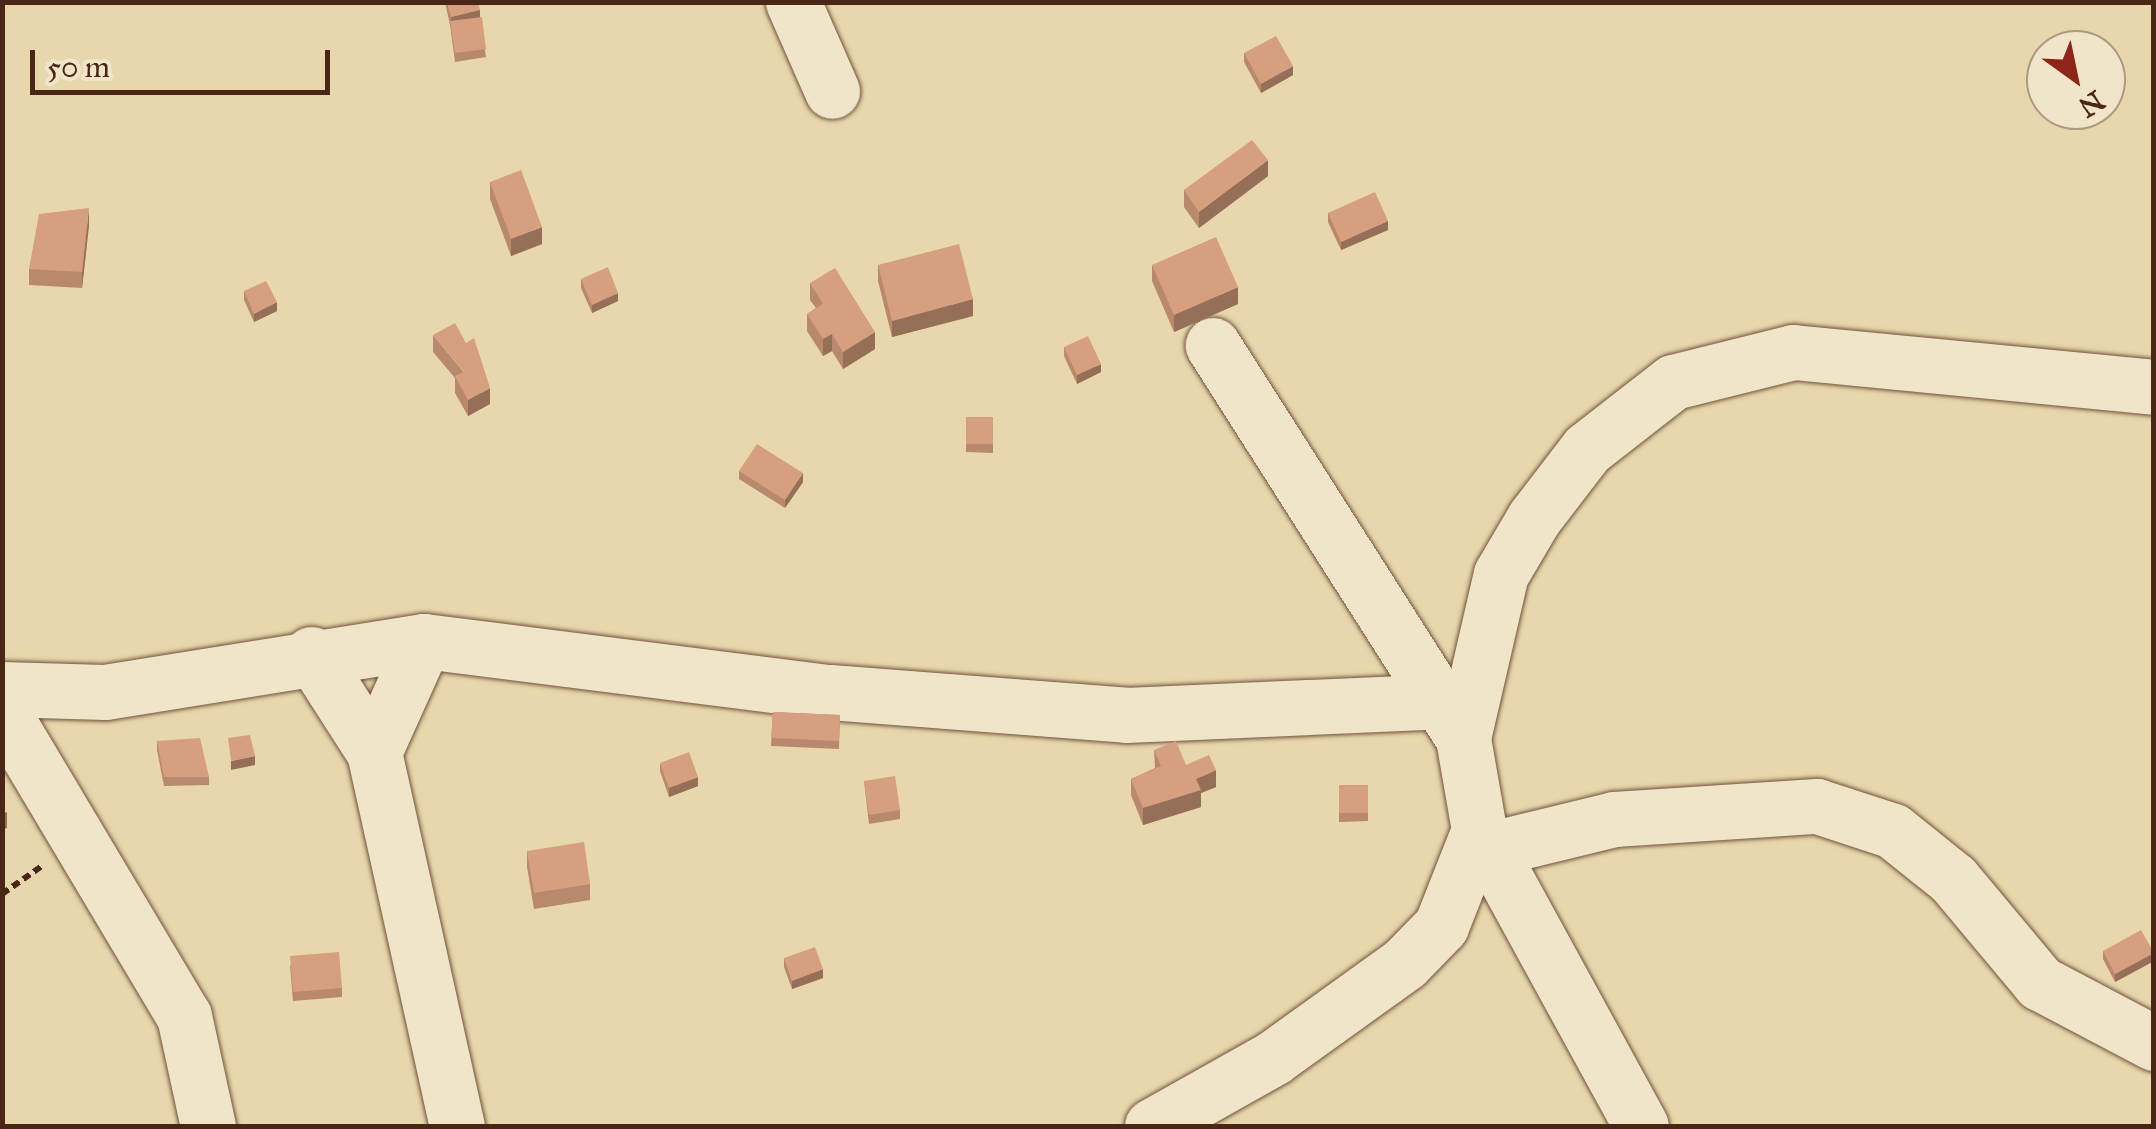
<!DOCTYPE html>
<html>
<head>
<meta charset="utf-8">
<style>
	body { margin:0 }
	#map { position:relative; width:2156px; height:1129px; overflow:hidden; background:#e8d7ac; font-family:"IM FELL Great Primer",serif }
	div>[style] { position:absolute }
	.path>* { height:6px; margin-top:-3px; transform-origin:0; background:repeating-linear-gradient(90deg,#4a2617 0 8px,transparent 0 13px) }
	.roads { filter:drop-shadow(0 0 2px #72523c) drop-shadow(0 0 2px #72523c) }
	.minor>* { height:55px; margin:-27.5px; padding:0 27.5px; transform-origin:27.5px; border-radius:27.5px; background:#f0e5c9 }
	.wall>* { inset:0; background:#b8896d }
	.shaded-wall>* { inset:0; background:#966f59 }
	.building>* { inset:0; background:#d69f7f }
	span { translate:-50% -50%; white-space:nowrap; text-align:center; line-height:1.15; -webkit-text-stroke:8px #f0e5c9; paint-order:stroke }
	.frame { position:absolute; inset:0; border:5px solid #4a2617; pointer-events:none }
	.north { position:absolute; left:2026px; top:30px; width:100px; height:100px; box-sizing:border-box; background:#f0e5c9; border:2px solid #ae9982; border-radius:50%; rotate:147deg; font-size:28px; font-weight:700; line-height:40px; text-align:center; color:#4a2617 }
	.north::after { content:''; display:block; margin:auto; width:35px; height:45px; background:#8f2418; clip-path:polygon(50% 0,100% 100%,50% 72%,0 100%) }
	.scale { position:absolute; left:30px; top:50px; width:300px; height:45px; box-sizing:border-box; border:5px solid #4a2617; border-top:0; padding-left:12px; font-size:30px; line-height:35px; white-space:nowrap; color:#4a2617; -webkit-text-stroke:8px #f0e5c9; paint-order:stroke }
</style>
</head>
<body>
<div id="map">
	<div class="path">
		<i style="left:2px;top:894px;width:49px;rotate:-35deg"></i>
	</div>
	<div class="roads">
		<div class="minor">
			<i style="left:793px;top:2px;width:97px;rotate:66.3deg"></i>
			<i style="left:424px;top:641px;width:122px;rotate:114.2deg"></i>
			<i style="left:374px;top:752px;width:383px;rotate:77.5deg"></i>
			<i style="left:311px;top:654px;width:117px;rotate:57.3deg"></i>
			<i style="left:2px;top:689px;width:103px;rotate:1.7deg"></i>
			<i style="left:105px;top:692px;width:323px;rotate:-9.1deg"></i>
			<i style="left:424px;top:641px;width:409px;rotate:7.2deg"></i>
			<i style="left:830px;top:692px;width:297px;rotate:4.4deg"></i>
			<i style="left:1126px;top:715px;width:316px;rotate:-2.5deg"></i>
			<i style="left:2px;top:711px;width:355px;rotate:59.2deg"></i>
			<i style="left:184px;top:1016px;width:113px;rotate:77.7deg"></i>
			<i style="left:1463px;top:738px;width:168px;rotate:-77deg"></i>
			<i style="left:1501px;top:574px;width:65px;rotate:-59.5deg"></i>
			<i style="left:1534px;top:518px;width:87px;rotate:-52.5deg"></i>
			<i style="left:1587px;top:449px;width:109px;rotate:-37.9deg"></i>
			<i style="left:1673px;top:382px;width:124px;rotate:-14deg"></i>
			<i style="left:1793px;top:352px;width:363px;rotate:5.5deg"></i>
			<i style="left:1479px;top:830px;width:337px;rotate:61.3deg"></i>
			<i style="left:1491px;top:849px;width:127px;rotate:-13.7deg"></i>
			<i style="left:1614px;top:819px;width:203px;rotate:-3.7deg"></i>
			<i style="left:1817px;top:806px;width:80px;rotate:18.2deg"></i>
			<i style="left:1893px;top:831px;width:77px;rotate:38.7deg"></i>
			<i style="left:1953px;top:879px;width:136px;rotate:50.1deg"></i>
			<i style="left:2040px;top:983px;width:129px;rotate:27.8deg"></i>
			<i style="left:1152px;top:1126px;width:139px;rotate:-29.3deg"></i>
			<i style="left:1273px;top:1058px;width:163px;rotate:-35.7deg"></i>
			<i style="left:1405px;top:963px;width:52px;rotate:-45.8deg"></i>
			<i style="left:1441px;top:926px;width:103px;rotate:-68.4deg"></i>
			<i style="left:1479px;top:830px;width:93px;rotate:-99.9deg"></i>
			<i style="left:1463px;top:738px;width:466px;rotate:-122.5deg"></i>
		</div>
	</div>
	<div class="wall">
		<i style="clip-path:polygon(445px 2px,478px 2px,486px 57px,455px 62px,450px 25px)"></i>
		<i style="clip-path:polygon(1244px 53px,1293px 75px,1261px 93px,1244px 62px)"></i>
		<i style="clip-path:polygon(1268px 176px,1199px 228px,1184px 207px,1184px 190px)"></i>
		<i style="clip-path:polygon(490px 182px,542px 244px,511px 256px,490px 199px)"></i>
		<i style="clip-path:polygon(1328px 213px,1388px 230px,1341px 250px,1328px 222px)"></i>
		<i style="clip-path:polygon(89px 225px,82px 288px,29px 285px,29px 269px)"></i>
		<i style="clip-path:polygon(878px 265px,973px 316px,892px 337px,878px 281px)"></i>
		<i style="clip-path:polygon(1152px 265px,1238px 304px,1174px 332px,1152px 281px)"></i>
		<i style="clip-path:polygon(581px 279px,618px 301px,592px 313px,581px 288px)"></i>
		<i style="clip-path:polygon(810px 283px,875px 349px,843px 369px,832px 351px,823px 356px,807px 331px,807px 314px,816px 308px,810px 300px)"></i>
		<i style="clip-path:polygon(244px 291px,277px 311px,254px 322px,244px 300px)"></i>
		<i style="clip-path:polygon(433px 335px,490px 404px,468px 416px,455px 393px,455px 378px,433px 352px)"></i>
		<i style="clip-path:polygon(1064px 347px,1101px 372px,1077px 384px,1064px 356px)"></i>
		<i style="clip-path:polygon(966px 417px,993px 417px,993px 453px,966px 452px)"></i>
		<i style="clip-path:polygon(739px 471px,803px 482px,785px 508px,739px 479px)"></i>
		<i style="clip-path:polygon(773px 712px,840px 715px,839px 749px,771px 746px)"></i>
		<i style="clip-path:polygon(157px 741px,209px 777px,209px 785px,164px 786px,157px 750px)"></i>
		<i style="clip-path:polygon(1154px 750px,1186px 765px,1216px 787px,1201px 793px,1201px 807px,1143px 825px,1131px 795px,1131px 779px,1155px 768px)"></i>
		<i style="clip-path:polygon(660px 763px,698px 786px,669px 797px,660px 771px)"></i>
		<i style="clip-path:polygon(864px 781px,900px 810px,900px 819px,869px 824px)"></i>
		<i style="clip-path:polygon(1339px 785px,1368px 785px,1368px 821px,1339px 822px)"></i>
		<i style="clip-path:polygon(527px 851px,590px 884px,590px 900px,534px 909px,527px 867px)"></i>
		<i style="clip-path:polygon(2103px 951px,2154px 952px,2154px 961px,2115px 982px,2103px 959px)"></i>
		<i style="clip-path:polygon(784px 958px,823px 978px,792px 989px,784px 967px)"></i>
		<i style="clip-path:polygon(290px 965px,342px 988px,342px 997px,293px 1001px)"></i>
	</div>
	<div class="shaded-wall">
		<i style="clip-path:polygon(480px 10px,480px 19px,451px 26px,451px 17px)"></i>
		<i style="clip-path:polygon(1293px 66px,1293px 75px,1261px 93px,1261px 84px)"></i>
		<i style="clip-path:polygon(1268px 160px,1268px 176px,1199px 228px,1199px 212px)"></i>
		<i style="clip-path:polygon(89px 208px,89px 225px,82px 288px,82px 272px)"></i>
		<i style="clip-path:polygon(1388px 221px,1388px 230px,1341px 250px,1341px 242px)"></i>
		<i style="clip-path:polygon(542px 227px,542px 244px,511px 256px,511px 239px)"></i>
		<i style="clip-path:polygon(1238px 287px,1238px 304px,1174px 332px,1174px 315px)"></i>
		<i style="clip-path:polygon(618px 293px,618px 301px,592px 313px,592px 305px)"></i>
		<i style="clip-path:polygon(973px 299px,973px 316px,892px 337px,892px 321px)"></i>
		<i style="clip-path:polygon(277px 302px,277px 311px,254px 322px,254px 314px)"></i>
		<i style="clip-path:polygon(875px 332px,875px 349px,843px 369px,843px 352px)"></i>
		<i style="clip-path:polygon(832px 334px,832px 351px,823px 356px,823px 339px)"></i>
		<i style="clip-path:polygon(1101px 364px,1101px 372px,1077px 384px,1077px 375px)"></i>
		<i style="clip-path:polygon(490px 388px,490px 404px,468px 416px,468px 400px)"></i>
		<i style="clip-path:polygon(803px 473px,803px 482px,785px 508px,785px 500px)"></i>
		<i style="clip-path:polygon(255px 756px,255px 765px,231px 770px,231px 761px)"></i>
		<i style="clip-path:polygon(1216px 770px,1216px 787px,1201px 793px,1201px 807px,1143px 825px,1143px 808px,1196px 779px)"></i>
		<i style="clip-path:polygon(698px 777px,698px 786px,669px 797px,669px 788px)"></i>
		<i style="clip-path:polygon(7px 812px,7px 828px,2px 830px,2px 814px)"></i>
		<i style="clip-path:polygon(2154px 953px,2154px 961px,2115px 982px,2115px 974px)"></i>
		<i style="clip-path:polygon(823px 969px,823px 978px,792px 989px,792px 981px)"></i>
	</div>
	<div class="building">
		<i style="clip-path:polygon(447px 2px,478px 2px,480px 10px,451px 17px)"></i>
		<i style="clip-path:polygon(482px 17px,486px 49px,455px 53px,450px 21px)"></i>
		<i style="clip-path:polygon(1276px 36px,1293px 66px,1261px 84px,1244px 53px)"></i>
		<i style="clip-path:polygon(1252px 140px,1268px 160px,1199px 212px,1184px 190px)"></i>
		<i style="clip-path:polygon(521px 170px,542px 227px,511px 239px,490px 182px)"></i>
		<i style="clip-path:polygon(1375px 192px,1388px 221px,1341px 242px,1328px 213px)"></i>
		<i style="clip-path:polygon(89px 208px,82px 272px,29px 269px,39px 214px)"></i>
		<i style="clip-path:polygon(1216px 237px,1238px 287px,1174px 315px,1152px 265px)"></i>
		<i style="clip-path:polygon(959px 244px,973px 299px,892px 321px,878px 265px)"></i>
		<i style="clip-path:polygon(608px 267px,618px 293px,592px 305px,581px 279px)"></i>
		<i style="clip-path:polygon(835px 268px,875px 332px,843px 352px,832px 334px,823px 339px,807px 314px,823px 304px,810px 283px)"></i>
		<i style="clip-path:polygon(266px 281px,277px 302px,254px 314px,244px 291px)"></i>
		<i style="clip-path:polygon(455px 323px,466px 343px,474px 338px,490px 388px,468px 400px,455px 376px,464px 372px,433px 335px)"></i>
		<i style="clip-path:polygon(1088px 336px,1101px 364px,1077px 375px,1064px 347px)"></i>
		<i style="clip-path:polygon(966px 417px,993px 417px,993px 444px,966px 444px)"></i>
		<i style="clip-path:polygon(757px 444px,803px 473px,785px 500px,739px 471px)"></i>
		<i style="clip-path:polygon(773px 712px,840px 715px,839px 741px,771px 738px)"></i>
		<i style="clip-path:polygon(250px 735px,255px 756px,231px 761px,228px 738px)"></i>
		<i style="clip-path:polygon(200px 738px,209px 777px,164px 777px,157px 741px)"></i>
		<i style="clip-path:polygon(1176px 741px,1186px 765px,1209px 755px,1216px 770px,1196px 779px,1201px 790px,1143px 808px,1131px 779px,1161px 766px,1154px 750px)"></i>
		<i style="clip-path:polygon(689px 752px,698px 777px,669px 788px,660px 763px)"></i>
		<i style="clip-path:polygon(895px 776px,900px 810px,869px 815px,864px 781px)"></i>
		<i style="clip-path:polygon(1339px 785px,1368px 785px,1368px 813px,1339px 813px)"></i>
		<i style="clip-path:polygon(584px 842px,590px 884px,534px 893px,527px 851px)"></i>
		<i style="clip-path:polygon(2141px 930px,2154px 953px,2115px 974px,2103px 951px)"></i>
		<i style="clip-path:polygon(815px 947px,823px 969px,792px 981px,784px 958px)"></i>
		<i style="clip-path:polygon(339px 952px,342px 988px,293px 992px,290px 956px)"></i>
	</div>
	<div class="frame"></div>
	<div class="north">N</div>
	<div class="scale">50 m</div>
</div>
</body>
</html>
